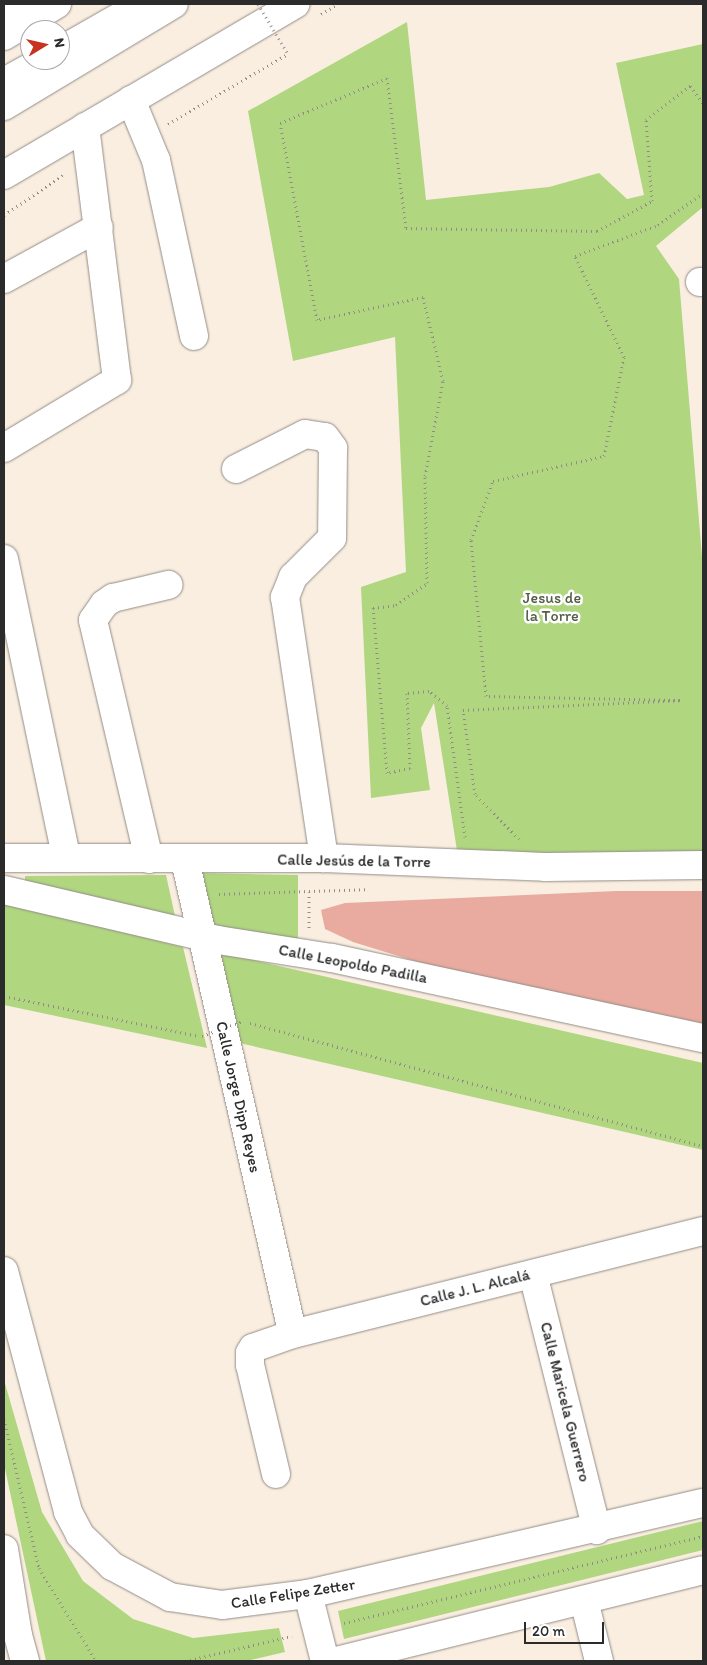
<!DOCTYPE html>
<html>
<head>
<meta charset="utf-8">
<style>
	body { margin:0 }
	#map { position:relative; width:707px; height:1665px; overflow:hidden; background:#faeee1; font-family:Itim,sans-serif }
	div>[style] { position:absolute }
	.green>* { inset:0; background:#b0d680 }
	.building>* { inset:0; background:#e9aba0 }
	.path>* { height:3px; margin-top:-1.5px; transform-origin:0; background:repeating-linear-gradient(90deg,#928c86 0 1px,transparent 0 5px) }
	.roads { filter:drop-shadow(0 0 1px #928c86) drop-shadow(0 0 1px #928c86) }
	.minor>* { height:28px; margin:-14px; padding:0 14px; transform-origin:14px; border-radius:14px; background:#fff }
	.major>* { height:28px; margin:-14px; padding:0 14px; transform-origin:14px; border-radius:14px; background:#fff }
	.highway>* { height:28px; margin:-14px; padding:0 14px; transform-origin:14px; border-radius:14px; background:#fff }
	.path-bridge>* { height:3px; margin-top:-1.5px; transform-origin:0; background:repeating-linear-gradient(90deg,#928c86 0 1px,transparent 0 5px) }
	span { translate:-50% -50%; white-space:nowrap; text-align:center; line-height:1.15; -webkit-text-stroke:5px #fff; paint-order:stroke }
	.park-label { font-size:16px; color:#535e44 }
	.street-label { font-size:16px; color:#2b2b2b }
	.frame { position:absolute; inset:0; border:5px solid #2b2b2b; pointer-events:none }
	.north { position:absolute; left:20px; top:20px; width:50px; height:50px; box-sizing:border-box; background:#fff; border:1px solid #aaa; border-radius:50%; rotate:81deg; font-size:14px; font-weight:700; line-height:20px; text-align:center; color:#2b2b2b }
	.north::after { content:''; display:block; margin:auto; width:18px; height:22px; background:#c8321e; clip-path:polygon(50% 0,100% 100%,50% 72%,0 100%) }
	.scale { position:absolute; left:524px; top:1622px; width:80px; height:22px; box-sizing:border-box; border:2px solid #2b2b2b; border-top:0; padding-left:6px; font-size:15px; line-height:18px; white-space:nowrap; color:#2b2b2b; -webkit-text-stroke:4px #fff; paint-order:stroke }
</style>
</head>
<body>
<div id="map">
	<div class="green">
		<i style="clip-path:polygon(407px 22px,426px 200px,549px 187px,599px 173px,627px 199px,644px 195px,616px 63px,703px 44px,703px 207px,656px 246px,679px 279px,703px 569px,703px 855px,458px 857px,434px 703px,421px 728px,430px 790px,371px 798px,361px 587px,406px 572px,395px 337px,293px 361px,248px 111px)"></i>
		<i style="clip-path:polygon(196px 873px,298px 875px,298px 944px,207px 923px)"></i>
		<i style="clip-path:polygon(166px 875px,175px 916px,25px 884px,25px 876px)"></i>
		<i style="clip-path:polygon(4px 902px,183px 947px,207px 1048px,4px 1005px)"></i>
		<i style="clip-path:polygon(214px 951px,703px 1063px,703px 1150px,235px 1042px)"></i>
		<i style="clip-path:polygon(4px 1380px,42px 1512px,83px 1581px,133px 1619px,193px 1638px,279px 1628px,285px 1652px,246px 1661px,46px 1661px,4px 1464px)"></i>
		<i style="clip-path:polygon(703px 1521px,703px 1550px,344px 1639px,338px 1611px)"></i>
	</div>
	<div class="building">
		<i style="clip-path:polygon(616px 891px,703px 891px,703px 1026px,437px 968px,353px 942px,325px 929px,321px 910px,345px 903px)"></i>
	</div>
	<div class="path">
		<i style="left:321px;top:14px;width:20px;rotate:-30deg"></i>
		<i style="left:168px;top:124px;width:139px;rotate:-30.3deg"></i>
		<i style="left:4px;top:215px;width:71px;rotate:-34.1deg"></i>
		<i style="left:465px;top:837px;width:132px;rotate:-97.8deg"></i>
		<i style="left:447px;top:706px;width:23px;rotate:-140deg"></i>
		<i style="left:429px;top:691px;width:22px;rotate:175deg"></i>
		<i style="left:407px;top:693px;width:75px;rotate:87.7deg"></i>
		<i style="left:410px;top:768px;width:24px;rotate:168deg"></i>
		<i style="left:387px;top:773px;width:166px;rotate:-94.8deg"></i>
		<i style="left:373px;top:608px;width:23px;rotate:-7deg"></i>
		<i style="left:396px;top:605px;width:38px;rotate:-35deg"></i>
		<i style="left:427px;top:583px;width:107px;rotate:-91.1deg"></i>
		<i style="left:425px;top:476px;width:97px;rotate:-79.3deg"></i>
		<i style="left:443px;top:381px;width:86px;rotate:-103.4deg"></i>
		<i style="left:423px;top:297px;width:108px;rotate:167.8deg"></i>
		<i style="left:317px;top:320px;width:200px;rotate:-100.6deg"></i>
		<i style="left:280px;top:123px;width:116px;rotate:-22.8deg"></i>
		<i style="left:387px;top:78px;width:151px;rotate:82.8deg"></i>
		<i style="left:406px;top:228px;width:191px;rotate:0.9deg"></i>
		<i style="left:597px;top:231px;width:63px;rotate:-28.6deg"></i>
		<i style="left:652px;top:201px;width:81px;rotate:-94.2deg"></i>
		<i style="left:646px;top:120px;width:56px;rotate:-37.7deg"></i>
		<i style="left:690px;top:86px;width:21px;rotate:53deg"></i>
		<i style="left:519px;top:839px;width:63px;rotate:-134.4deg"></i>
		<i style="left:475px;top:794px;width:85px;rotate:-98.1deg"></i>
		<i style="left:463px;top:710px;width:217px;rotate:-2.6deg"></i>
		<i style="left:680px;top:700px;width:194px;rotate:-178.8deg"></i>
		<i style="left:486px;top:696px;width:157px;rotate:-95.5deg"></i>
		<i style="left:471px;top:540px;width:63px;rotate:-69.6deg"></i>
		<i style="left:493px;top:481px;width:114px;rotate:-12.7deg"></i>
		<i style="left:604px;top:456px;width:101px;rotate:-78.6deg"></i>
		<i style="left:624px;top:357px;width:112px;rotate:-115.9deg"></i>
		<i style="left:575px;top:256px;width:89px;rotate:-20.5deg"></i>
		<i style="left:658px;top:225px;width:55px;rotate:-35.4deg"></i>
		<i style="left:309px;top:892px;width:36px;rotate:90deg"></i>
		<i style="left:219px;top:894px;width:147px;rotate:-1.9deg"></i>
		<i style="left:4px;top:996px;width:199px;rotate:11.6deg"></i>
		<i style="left:250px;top:1023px;width:469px;rotate:15.2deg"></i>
		<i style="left:4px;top:1419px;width:153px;rotate:76.8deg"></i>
		<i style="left:39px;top:1568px;width:109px;rotate:58.5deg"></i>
		<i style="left:344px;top:1623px;width:369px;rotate:-13.6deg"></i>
		<i style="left:185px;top:1661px;width:110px;rotate:-13.2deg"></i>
	</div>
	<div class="roads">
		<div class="minor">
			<i style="left:4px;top:36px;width:62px;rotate:-31.1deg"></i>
			<i style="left:60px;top:51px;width:95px;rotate:-29.8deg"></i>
			<i style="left:4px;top:82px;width:46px;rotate:-28.8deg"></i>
			<i style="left:131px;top:100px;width:65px;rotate:67.4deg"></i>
			<i style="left:156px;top:160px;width:180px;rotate:77.8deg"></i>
			<i style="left:4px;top:175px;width:338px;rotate:-30.4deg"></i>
			<i style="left:4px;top:279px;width:108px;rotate:-28.7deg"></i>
			<i style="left:700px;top:282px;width:3px"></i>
			<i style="left:4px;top:448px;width:132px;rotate:-31deg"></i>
			<i style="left:117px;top:380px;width:255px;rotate:-97.2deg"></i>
			<i style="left:236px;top:469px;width:77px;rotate:-26.9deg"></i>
			<i style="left:305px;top:434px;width:20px;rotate:9deg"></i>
			<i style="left:325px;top:437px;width:14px;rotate:54deg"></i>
			<i style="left:333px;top:448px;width:90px;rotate:90.6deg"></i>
			<i style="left:332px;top:538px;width:55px;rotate:135deg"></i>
			<i style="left:293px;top:577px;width:22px;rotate:112deg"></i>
			<i style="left:285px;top:597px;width:264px;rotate:81.5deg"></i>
			<i style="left:4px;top:559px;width:304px;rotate:78.2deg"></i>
			<i style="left:4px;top:858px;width:320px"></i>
			<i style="left:324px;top:858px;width:221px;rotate:2.3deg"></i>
			<i style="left:545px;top:867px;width:158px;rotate:-0.7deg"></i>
			<i style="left:149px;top:859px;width:245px;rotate:-103.2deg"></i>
			<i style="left:93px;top:620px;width:19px;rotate:-55deg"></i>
			<i style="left:104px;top:604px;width:11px;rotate:-34deg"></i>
			<i style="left:113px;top:598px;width:57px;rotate:-13.3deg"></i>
			<i style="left:185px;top:860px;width:486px;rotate:77.2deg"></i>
			<i style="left:4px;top:890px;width:220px;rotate:13.2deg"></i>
			<i style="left:218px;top:940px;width:115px;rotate:9deg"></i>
			<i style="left:332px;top:958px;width:380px;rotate:12.2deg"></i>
			<i style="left:533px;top:1274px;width:264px;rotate:76deg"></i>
			<i style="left:276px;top:1474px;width:112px;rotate:-103.4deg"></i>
			<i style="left:250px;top:1365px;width:12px;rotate:-90deg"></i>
			<i style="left:250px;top:1353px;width:6px;rotate:-59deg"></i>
			<i style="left:253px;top:1348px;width:42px;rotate:-19.3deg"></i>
			<i style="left:293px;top:1334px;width:423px;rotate:-14.1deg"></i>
			<i style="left:308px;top:1594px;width:69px;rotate:75.8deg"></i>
			<i style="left:584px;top:1600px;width:63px;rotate:76.2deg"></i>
		</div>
		<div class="major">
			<i style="left:4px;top:1271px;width:249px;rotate:75.1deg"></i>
			<i style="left:68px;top:1512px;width:26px;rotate:62deg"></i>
			<i style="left:80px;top:1535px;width:45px;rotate:44.1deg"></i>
			<i style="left:112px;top:1566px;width:66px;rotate:28.1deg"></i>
			<i style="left:170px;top:1597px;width:53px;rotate:8.7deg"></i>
			<i style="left:222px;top:1605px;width:87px;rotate:-7.3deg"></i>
			<i style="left:308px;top:1594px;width:405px;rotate:-13deg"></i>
			<i style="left:4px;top:1549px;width:87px;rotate:80.8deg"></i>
			<i style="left:13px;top:1617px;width:46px;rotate:74.7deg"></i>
			<i style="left:336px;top:1661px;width:378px;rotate:-13.9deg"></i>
		</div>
		<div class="highway">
			<i style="left:4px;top:13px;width:18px;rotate:-29deg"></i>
			<i style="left:4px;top:106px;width:198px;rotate:-31deg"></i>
		</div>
	</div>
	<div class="path-bridge">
		<i style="left:258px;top:4px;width:58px;rotate:59deg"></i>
		<i style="left:202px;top:1036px;width:44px;rotate:-20.1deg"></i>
	</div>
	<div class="park-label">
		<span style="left:552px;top:607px">Jesus de<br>la Torre</span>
	</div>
	<div class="street-label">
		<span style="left:354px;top:861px;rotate:1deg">Calle Jesús de la Torre</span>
		<span style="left:353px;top:964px;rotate:11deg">Calle Leopoldo Padilla</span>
		<span style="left:238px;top:1097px;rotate:77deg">Calle Jorge Dipp Reyes</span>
		<span style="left:475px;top:1288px;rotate:-14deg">Calle J. L. Alcalá</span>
		<span style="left:565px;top:1402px;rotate:76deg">Calle Maricela Guerrero</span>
		<span style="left:293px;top:1594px;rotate:-9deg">Calle Felipe Zetter</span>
	</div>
	<div class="frame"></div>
	<div class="north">N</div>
	<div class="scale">20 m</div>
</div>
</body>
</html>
